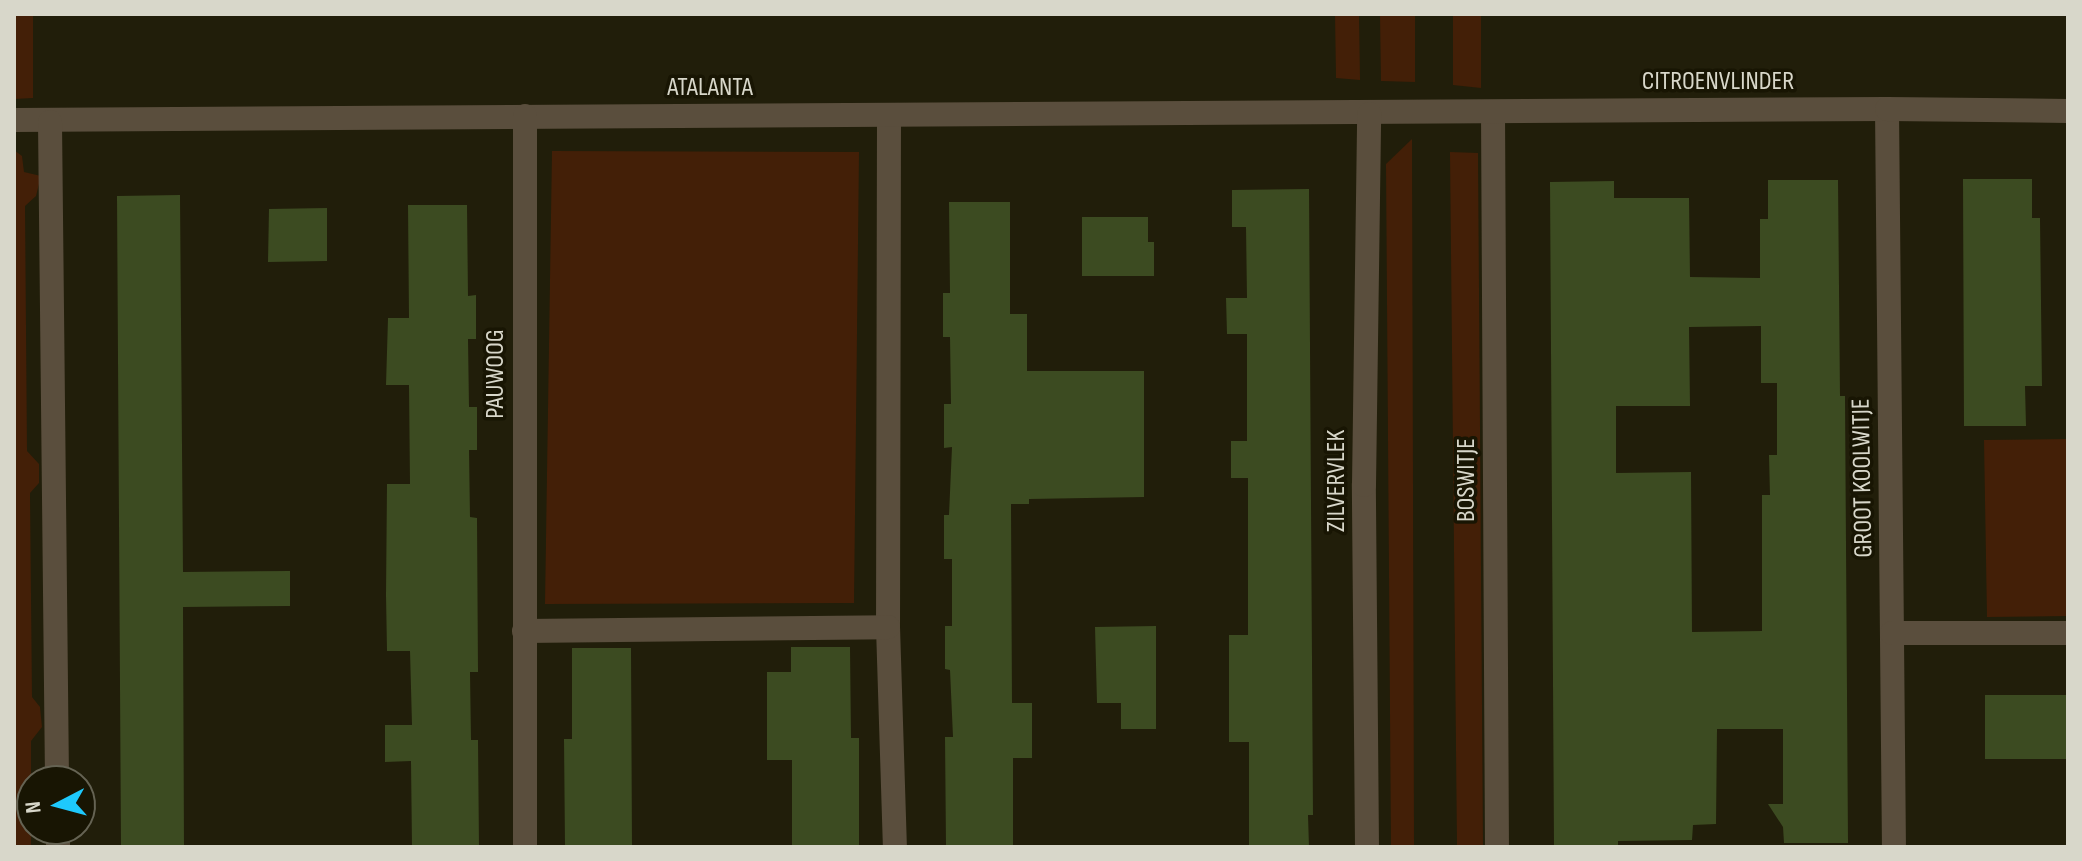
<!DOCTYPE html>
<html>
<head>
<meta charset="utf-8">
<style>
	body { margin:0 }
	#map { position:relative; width:2082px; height:861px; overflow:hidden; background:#211e0a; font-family:"Sofia Sans Condensed",sans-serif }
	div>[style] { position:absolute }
	.green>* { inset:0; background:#431f07 }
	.building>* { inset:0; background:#3c4b21 }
	.street>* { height:24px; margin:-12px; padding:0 12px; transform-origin:12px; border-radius:12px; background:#5a4e3d }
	span { translate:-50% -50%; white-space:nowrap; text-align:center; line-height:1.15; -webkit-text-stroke:7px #181503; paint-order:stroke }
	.street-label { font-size:26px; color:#d8d7ca }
	.frame { position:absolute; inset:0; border:16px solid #d8d7ca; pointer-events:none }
	.north { position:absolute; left:16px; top:765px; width:80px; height:80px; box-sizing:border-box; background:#181503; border:2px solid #656353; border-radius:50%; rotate:264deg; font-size:22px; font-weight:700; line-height:32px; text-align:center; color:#d8d7ca }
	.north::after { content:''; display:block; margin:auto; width:28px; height:36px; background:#1ec9fd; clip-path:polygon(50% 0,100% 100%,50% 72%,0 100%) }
</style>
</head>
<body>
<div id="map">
	<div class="green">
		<i style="clip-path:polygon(14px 14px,33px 14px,33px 98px,14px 99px)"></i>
		<i style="clip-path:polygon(1335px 14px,1359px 14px,1360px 80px,1336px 78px)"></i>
		<i style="clip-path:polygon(1380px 14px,1415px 14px,1415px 82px,1381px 81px)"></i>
		<i style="clip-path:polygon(1453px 14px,1481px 14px,1481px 88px,1453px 85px)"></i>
		<i style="clip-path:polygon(1412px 139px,1414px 847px,1391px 847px,1386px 164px)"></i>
		<i style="clip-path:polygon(14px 150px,22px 156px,24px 172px,41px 176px,36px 196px,25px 206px,27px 451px,39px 464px,39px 483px,30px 493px,32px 697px,40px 707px,42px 727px,31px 741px,31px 847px,14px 847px)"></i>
		<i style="clip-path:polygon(552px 151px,859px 152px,854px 603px,545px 604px)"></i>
		<i style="clip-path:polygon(1450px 152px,1478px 153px,1483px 847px,1457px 847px)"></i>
		<i style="clip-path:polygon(2068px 439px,2068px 616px,1987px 617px,1984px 440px)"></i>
	</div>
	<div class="building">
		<i style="clip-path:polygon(1963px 179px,2032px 179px,2032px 218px,2040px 218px,2042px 386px,2025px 386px,2026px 426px,1964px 426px)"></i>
		<i style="clip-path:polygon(evenodd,1768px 180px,1838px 180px,1840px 396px,1845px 396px,1848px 843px,1784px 843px,1783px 827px,1768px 804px,1783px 804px,1783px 729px,1717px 729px,1716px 824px,1693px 825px,1692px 840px,1618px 841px,1618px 847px,1554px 847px,1550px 182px,1614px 181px,1614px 198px,1689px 198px,1690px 277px,1760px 278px,1760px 219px,1768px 219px,1768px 180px,1761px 326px,1761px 383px,1777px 383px,1777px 455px,1769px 455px,1770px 495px,1762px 495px,1762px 631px,1692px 632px,1691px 472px,1616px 473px,1616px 406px,1690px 406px,1689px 327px,1761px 326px)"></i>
		<i style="clip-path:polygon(1309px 189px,1313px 815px,1308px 815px,1309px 847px,1249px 847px,1249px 742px,1229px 742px,1229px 635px,1248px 635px,1248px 478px,1231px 478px,1231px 441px,1247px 441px,1247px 334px,1227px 334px,1226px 298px,1247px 298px,1246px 227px,1232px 227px,1232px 190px)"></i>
		<i style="clip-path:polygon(180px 195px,183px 572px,290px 571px,290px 606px,183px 607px,184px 847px,121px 847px,117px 196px)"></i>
		<i style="clip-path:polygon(949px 202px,1010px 202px,1010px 314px,1027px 314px,1027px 371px,1144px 371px,1144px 497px,1029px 499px,1029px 504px,1011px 504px,1012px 703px,1032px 703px,1032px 758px,1013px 758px,1013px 847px,946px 847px,945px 737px,953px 737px,950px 670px,945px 669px,945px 626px,952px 626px,952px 559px,944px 559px,944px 515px,949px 515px,952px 447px,944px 448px,944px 404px,951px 404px,950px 337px,943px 337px,943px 293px,950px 293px)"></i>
		<i style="clip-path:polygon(408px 205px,467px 205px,468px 296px,476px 295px,476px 339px,468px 339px,469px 407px,477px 407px,477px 450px,469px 450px,470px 517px,477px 518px,478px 672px,470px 672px,471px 740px,478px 740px,479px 847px,412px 847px,411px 761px,385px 762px,385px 725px,412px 725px,410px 651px,387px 651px,386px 595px,387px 484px,410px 484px,409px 385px,386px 385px,388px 318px,409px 318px)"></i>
		<i style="clip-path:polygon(327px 208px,327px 261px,268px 262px,269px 209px)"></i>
		<i style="clip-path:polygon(1082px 217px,1148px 217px,1148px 242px,1154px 242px,1154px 276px,1082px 276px)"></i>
		<i style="clip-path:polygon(1156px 626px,1156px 729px,1121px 729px,1121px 703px,1097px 703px,1095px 627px)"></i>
		<i style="clip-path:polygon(791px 647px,850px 647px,851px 738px,859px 738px,859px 847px,792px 847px,792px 760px,767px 760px,767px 672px,791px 672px)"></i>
		<i style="clip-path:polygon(572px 648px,631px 648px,632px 847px,565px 847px,564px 739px,572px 739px)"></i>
		<i style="clip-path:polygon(1985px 695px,2068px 695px,2068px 759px,1985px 759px)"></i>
	</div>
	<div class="street">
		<i style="left:1887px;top:109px;width:738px;rotate:89.46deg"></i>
		<i style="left:1493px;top:112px;width:735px;rotate:89.69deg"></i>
		<i style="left:889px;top:116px;width:511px;rotate:90.11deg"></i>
		<i style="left:888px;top:627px;width:220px;rotate:88.2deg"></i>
		<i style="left:14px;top:120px;width:1873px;rotate:-0.34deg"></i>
		<i style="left:1887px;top:109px;width:181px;rotate:0.6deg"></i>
		<i style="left:50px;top:122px;width:659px;rotate:89.39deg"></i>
		<i style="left:524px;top:631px;width:364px;rotate:-0.6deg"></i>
		<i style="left:1892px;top:633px;width:176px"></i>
		<i style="left:58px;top:829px;width:18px;rotate:90deg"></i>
		<i style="left:525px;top:847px;width:731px;rotate:-90deg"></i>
		<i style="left:1367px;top:847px;width:362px;rotate:-90.5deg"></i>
		<i style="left:1364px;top:485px;width:371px;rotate:-89.2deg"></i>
	</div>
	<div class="street-label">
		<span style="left:1718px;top:82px">CITROENVLINDER</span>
		<span style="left:710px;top:88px">ATALANTA</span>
		<span style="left:496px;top:374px;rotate:-90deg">PAUWOOG</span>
		<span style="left:1863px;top:478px;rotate:-91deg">GROOT KOOLWITJE</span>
		<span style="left:1467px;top:480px;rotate:-90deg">BOSWITJE</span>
		<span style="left:1337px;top:481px;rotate:-90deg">ZILVERVLEK</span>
	</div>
	<div class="frame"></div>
	<div class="north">N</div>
</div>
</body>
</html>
